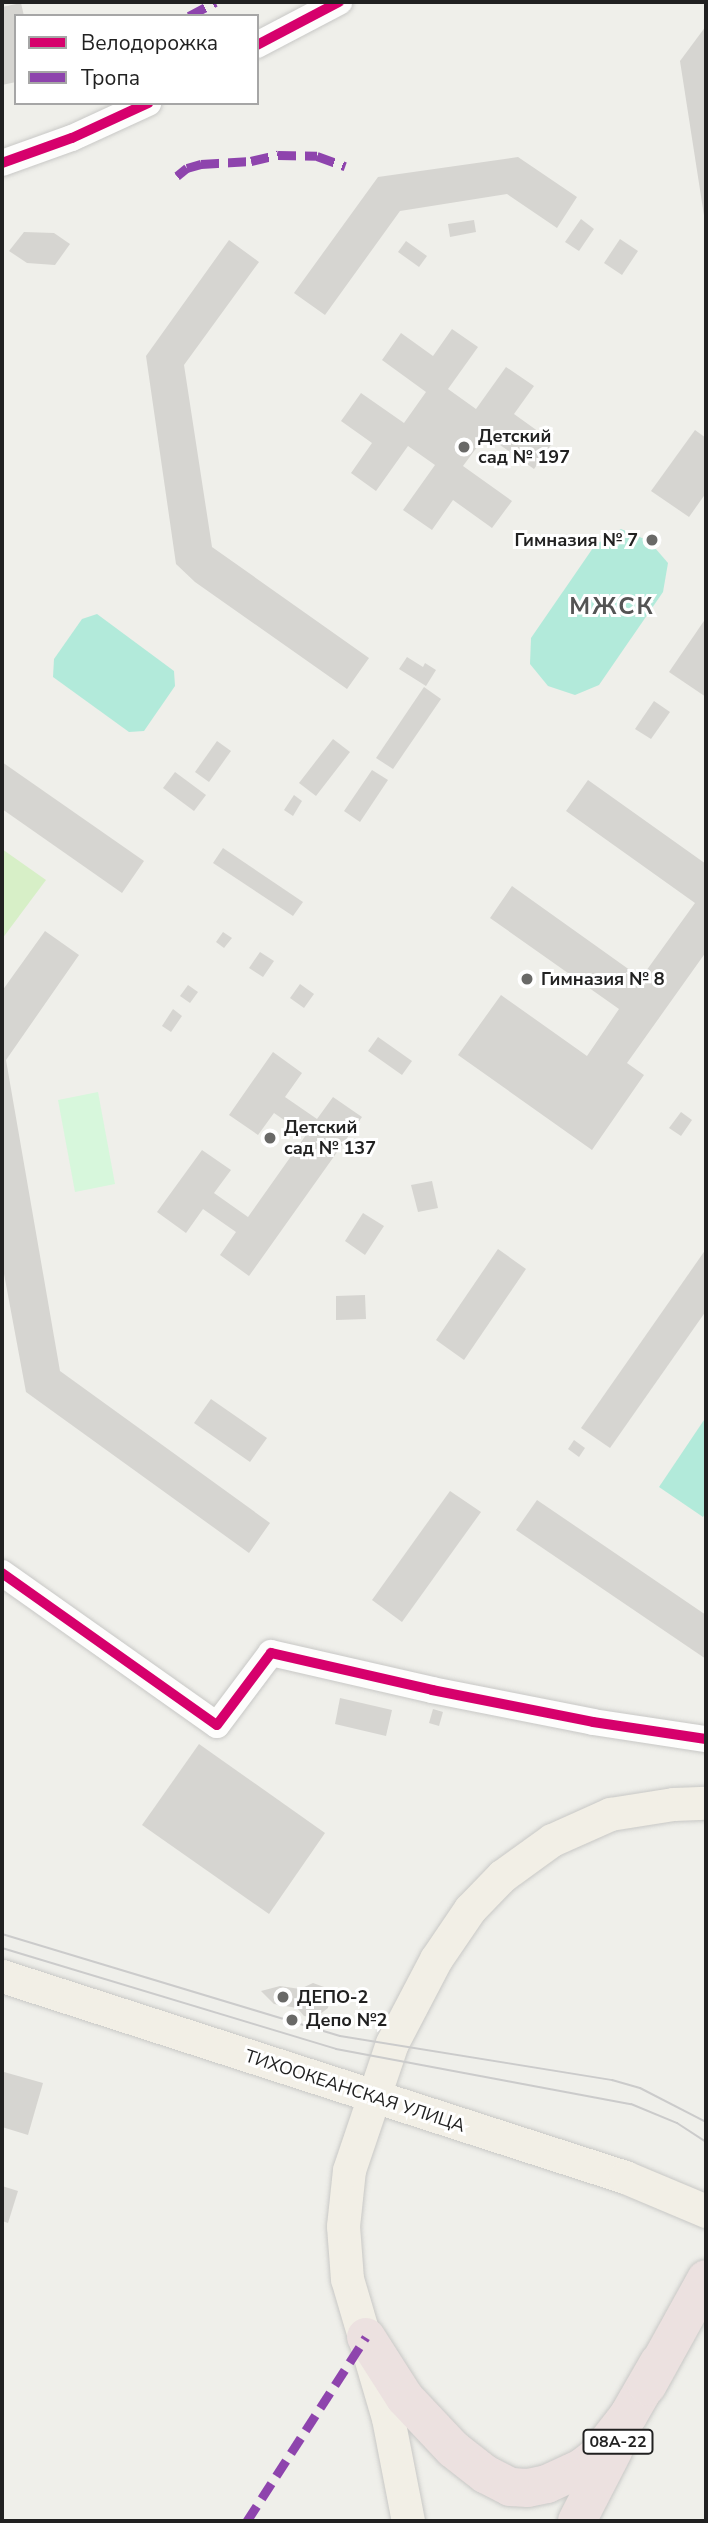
<!DOCTYPE html>
<html>
<head>
<meta charset="utf-8">
<style>
	body { margin:0 }
	#map { position:relative; width:708px; height:2523px; overflow:hidden; background:#efefea; font-family:"Nunito Sans",sans-serif }
	div>[style] { position:absolute }
	.grass>* { inset:0; background:#d7efc7 }
	.park>* { inset:0; background:#d7f7dc }
	.pitch>* { inset:0; background:#b2eada }
	.building>* { inset:0; background:#d6d5d1 }
	.roads { filter:drop-shadow(0 0 2px #c8c8c6) drop-shadow(0 0 2px #c8c8c6) }
	.minor>* { height:26px; margin:-13px; padding:0 13px; transform-origin:13px; border-radius:13px; background:#fdfdfc }
	.major>* { height:33px; margin:-16.5px; padding:0 16.5px; transform-origin:16.5px; border-radius:16.5px; background:#f2efe6 }
	.highway>* { height:38px; margin:-19px; padding:0 19px; transform-origin:19px; border-radius:19px; background:#ece1e0 }
	.tram>* { height:2px; margin:-1px; padding:0 1px; transform-origin:1px; border-radius:1px; background:#cbcbcb }
	.quiet>* { height:9px; margin-top:-4.5px; transform-origin:0; background:repeating-linear-gradient(90deg,#8e44ad 0 18px,transparent 0 27px) }
	.cycleway>* { height:10px; margin:-5px; padding:0 5px; transform-origin:5px; border-radius:5px; background:#d6006c }
	.dots>* { width:19px; height:19px; translate:-50% -50%; box-sizing:border-box; border:4px solid #fff; border-radius:50% }
	span { translate:-50% -50%; white-space:nowrap; text-align:center; line-height:1.15; -webkit-text-stroke:6px #fff; paint-order:stroke }
	.shield-label span { padding:2px 5px; background:#fff; border:2px solid; border-radius:5px; -webkit-text-stroke-width:0 }
	.shield-label { font-size:16px; color:#212121; font-weight:700 }
	.poi-label { font-size:18px; color:#212121; font-weight:700 }
	.left { translate:0 -50%; text-align:left }
	.right { translate:-100% -50%; text-align:right }
	.street-label { font-size:18px; color:#212121 }
	.district-label { font-size:24px; color:#545454; font-weight:700; letter-spacing:2px }
	.frame { position:absolute; inset:0; border:4px solid #212121; pointer-events:none }
	.legend { position:absolute; left:14px; top:14px; width:245px; height:91px; box-sizing:border-box; background:#fff; border:2px solid #a6a6a6; margin:0; padding:9px 12px; list-style:none; font-size:21px; color:#212121 }
	.legend li { display:flex; align-items:center; gap:14px; height:35px }
	.legend b { width:35px; border:2px solid #a6a6a6 }
</style>
</head>
<body>
<div id="map">
	<div class="grass">
		<i style="clip-path:polygon(2px 849px,46px 880px,2px 939px)"></i>
	</div>
	<div class="park">
		<i style="clip-path:polygon(98px 1092px,115px 1184px,75px 1192px,58px 1100px)"></i>
	</div>
	<div class="pitch">
		<i style="clip-path:polygon(621px 529px,649px 541px,668px 563px,663px 592px,599px 685px,575px 695px,548px 686px,530px 664px,531px 638px,595px 545px)"></i>
		<i style="clip-path:polygon(97px 614px,174px 671px,175px 686px,144px 731px,129px 732px,53px 677px,54px 659px,82px 619px)"></i>
		<i style="clip-path:polygon(706px 1417px,706px 1512px,703px 1517px,659px 1487px)"></i>
	</div>
	<div class="building">
		<i style="clip-path:polygon(21px 3px,24px 16px,16px 16px,16px 82px,2px 85px,2px 7px)"></i>
		<i style="clip-path:polygon(706px 26px,706px 221px,705px 222px,680px 61px)"></i>
		<i style="clip-path:polygon(518px 157px,577px 197px,557px 228px,507px 194px,400px 211px,325px 315px,294px 293px,378px 177px)"></i>
		<i style="clip-path:polygon(581px 219px,594px 229px,579px 251px,565px 242px)"></i>
		<i style="clip-path:polygon(474px 220px,476px 232px,450px 237px,448px 224px)"></i>
		<i style="clip-path:polygon(24px 232px,54px 233px,70px 244px,55px 265px,27px 263px,9px 251px)"></i>
		<i style="clip-path:polygon(620px 239px,638px 251px,622px 275px,604px 263px)"></i>
		<i style="clip-path:polygon(229px 240px,259px 262px,184px 365px,212px 547px,369px 658px,347px 689px,195px 582px,176px 564px,146px 356px)"></i>
		<i style="clip-path:polygon(406px 241px,427px 256px,419px 267px,398px 252px)"></i>
		<i style="clip-path:polygon(452px 329px,478px 347px,448px 389px,476px 409px,506px 367px,534px 386px,514px 414px,553px 442px,534px 469px,486px 435px,463px 466px,512px 501px,492px 528px,453px 500px,432px 530px,403px 510px,435px 465px,408px 446px,376px 491px,351px 473px,372px 443px,341px 421px,361px 393px,404px 423px,426px 392px,382px 360px,401px 333px,433px 356px)"></i>
		<i style="clip-path:polygon(695px 430px,706px 438px,706px 493px,689px 517px,651px 491px)"></i>
		<i style="clip-path:polygon(706px 618px,706px 697px,669px 672px)"></i>
		<i style="clip-path:polygon(407px 657px,423px 667px,425px 663px,436px 670px,426px 686px,399px 669px)"></i>
		<i style="clip-path:polygon(424px 687px,441px 699px,393px 769px,376px 758px)"></i>
		<i style="clip-path:polygon(654px 701px,670px 712px,651px 739px,635px 729px)"></i>
		<i style="clip-path:polygon(333px 739px,350px 752px,316px 796px,299px 783px)"></i>
		<i style="clip-path:polygon(217px 741px,231px 751px,209px 782px,195px 772px)"></i>
		<i style="clip-path:polygon(2px 762px,144px 861px,122px 893px,2px 809px)"></i>
		<i style="clip-path:polygon(372px 770px,388px 780px,360px 822px,344px 811px)"></i>
		<i style="clip-path:polygon(175px 772px,206px 795px,194px 811px,163px 788px)"></i>
		<i style="clip-path:polygon(588px 780px,706px 864px,706px 952px,627px 1063px,644px 1075px,592px 1150px,458px 1055px,501px 995px,587px 1056px,619px 1009px,490px 918px,512px 886px,641px 978px,695px 903px,566px 811px)"></i>
		<i style="clip-path:polygon(294px 795px,302px 801px,293px 816px,284px 810px)"></i>
		<i style="clip-path:polygon(223px 848px,303px 902px,293px 916px,213px 863px)"></i>
		<i style="clip-path:polygon(45px 931px,79px 955px,6px 1060px,60px 1371px,270px 1523px,249px 1553px,26px 1392px,2px 1263px,2px 991px)"></i>
		<i style="clip-path:polygon(223px 932px,232px 938px,224px 948px,216px 942px)"></i>
		<i style="clip-path:polygon(260px 952px,274px 961px,263px 977px,249px 968px)"></i>
		<i style="clip-path:polygon(300px 984px,314px 994px,304px 1008px,290px 998px)"></i>
		<i style="clip-path:polygon(188px 985px,198px 992px,190px 1003px,180px 996px)"></i>
		<i style="clip-path:polygon(173px 1009px,182px 1016px,171px 1032px,162px 1026px)"></i>
		<i style="clip-path:polygon(378px 1037px,412px 1061px,402px 1075px,368px 1051px)"></i>
		<i style="clip-path:polygon(273px 1052px,302px 1073px,285px 1097px,317px 1119px,333px 1097px,362px 1117px,249px 1276px,220px 1255px,236px 1232px,203px 1209px,186px 1233px,157px 1212px,202px 1150px,231px 1170px,214px 1193px,248px 1217px,306px 1135px,274px 1113px,258px 1135px,229px 1115px)"></i>
		<i style="clip-path:polygon(681px 1112px,692px 1120px,681px 1136px,669px 1128px)"></i>
		<i style="clip-path:polygon(432px 1181px,438px 1208px,418px 1212px,411px 1185px)"></i>
		<i style="clip-path:polygon(363px 1213px,384px 1226px,365px 1255px,345px 1241px)"></i>
		<i style="clip-path:polygon(498px 1249px,526px 1269px,464px 1360px,436px 1340px)"></i>
		<i style="clip-path:polygon(706px 1249px,706px 1311px,610px 1448px,581px 1428px)"></i>
		<i style="clip-path:polygon(365px 1295px,366px 1319px,336px 1320px,336px 1296px)"></i>
		<i style="clip-path:polygon(211px 1399px,267px 1438px,250px 1462px,194px 1423px)"></i>
		<i style="clip-path:polygon(574px 1440px,585px 1448px,579px 1457px,568px 1449px)"></i>
		<i style="clip-path:polygon(450px 1491px,481px 1512px,402px 1622px,372px 1600px)"></i>
		<i style="clip-path:polygon(537px 1500px,706px 1615px,706px 1659px,516px 1530px)"></i>
		<i style="clip-path:polygon(340px 1698px,392px 1710px,386px 1736px,335px 1724px)"></i>
		<i style="clip-path:polygon(433px 1709px,443px 1712px,439px 1726px,429px 1723px)"></i>
		<i style="clip-path:polygon(199px 1744px,325px 1833px,269px 1914px,142px 1825px)"></i>
		<i style="clip-path:polygon(313px 1983px,324px 1987px,330px 1997px,328px 2008px,315px 2018px,304px 2016px,297px 2008px,274px 2004px,261px 1991px,280px 1986px,300px 1989px)"></i>
		<i style="clip-path:polygon(4px 2072px,43px 2083px,28px 2135px,2px 2127px)"></i>
		<i style="clip-path:polygon(2px 2186px,18px 2191px,8px 2223px,2px 2221px)"></i>
	</div>
	<div class="roads">
		<div class="minor">
			<i style="left:257px;top:45px;width:93px;rotate:-27.7deg"></i>
			<i style="left:2px;top:163px;width:74px;rotate:-19.7deg"></i>
			<i style="left:72px;top:138px;width:84px;rotate:-24.7deg"></i>
			<i style="left:2px;top:1573px;width:263px;rotate:35.3deg"></i>
			<i style="left:217px;top:1725px;width:90px;rotate:-53.1deg"></i>
			<i style="left:271px;top:1653px;width:165px;rotate:12.9deg"></i>
			<i style="left:432px;top:1690px;width:164px;rotate:11.2deg"></i>
			<i style="left:593px;top:1722px;width:114px;rotate:8.6deg"></i>
		</div>
		<div class="major">
			<i style="left:2px;top:1976px;width:655px;rotate:17.88deg"></i>
			<i style="left:625px;top:2177px;width:88px;rotate:22.8deg"></i>
			<i style="left:408px;top:2521px;width:105px;rotate:-101deg"></i>
			<i style="left:388px;top:2418px;width:145px;rotate:-106.4deg"></i>
			<i style="left:347px;top:2279px;width:53px;rotate:-94.3deg"></i>
			<i style="left:343px;top:2226px;width:56px;rotate:-83.9deg"></i>
			<i style="left:349px;top:2170px;width:134px;rotate:-71.3deg"></i>
			<i style="left:392px;top:2043px;width:95px;rotate:-62.4deg"></i>
			<i style="left:436px;top:1959px;width:60px;rotate:-55.8deg"></i>
			<i style="left:470px;top:1909px;width:46px;rotate:-45.9deg"></i>
			<i style="left:502px;top:1876px;width:62px;rotate:-35.8deg"></i>
			<i style="left:552px;top:1840px;width:64px;rotate:-24.1deg"></i>
			<i style="left:610px;top:1814px;width:64px;rotate:-9deg"></i>
			<i style="left:673px;top:1804px;width:33px;rotate:-2deg"></i>
		</div>
		<div class="highway">
			<i style="left:366px;top:2337px;width:72px;rotate:57.4deg"></i>
			<i style="left:405px;top:2398px;width:70px;rotate:46.7deg"></i>
			<i style="left:453px;top:2449px;width:41px;rotate:38deg"></i>
			<i style="left:485px;top:2474px;width:28px;rotate:27deg"></i>
			<i style="left:510px;top:2487px;width:18px;rotate:3deg"></i>
			<i style="left:528px;top:2488px;width:19px;rotate:-12deg"></i>
			<i style="left:547px;top:2484px;width:40px;rotate:-25deg"></i>
			<i style="left:583px;top:2467px;width:16px;rotate:-38deg"></i>
			<i style="left:596px;top:2457px;width:52px;rotate:-52deg"></i>
			<i style="left:628px;top:2416px;width:62px;rotate:-60.1deg"></i>
			<i style="left:647px;top:2386px;width:122px;rotate:-61.1deg"></i>
			<i style="left:577px;top:2521px;width:81px;rotate:-62.8deg"></i>
		</div>
	</div>
	<div class="tram">
		<i style="left:2px;top:1934px;width:353px;rotate:16.8deg"></i>
		<i style="left:340px;top:2036px;width:276px;rotate:9.2deg"></i>
		<i style="left:612px;top:2080px;width:29px;rotate:16deg"></i>
		<i style="left:640px;top:2088px;width:74px;rotate:27.3deg"></i>
		<i style="left:2px;top:1948px;width:349px;rotate:16.8deg"></i>
		<i style="left:336px;top:2049px;width:300px;rotate:10.6deg"></i>
		<i style="left:631px;top:2104px;width:50px;rotate:22.4deg"></i>
		<i style="left:677px;top:2123px;width:35px;rotate:33deg"></i>
	</div>
	<div class="quiet">
		<i style="left:189px;top:16px;width:30px;rotate:-28deg"></i>
		<i style="left:177px;top:176px;width:13px;rotate:-39deg"></i>
		<i style="left:187px;top:168px;width:15px;rotate:-16deg"></i>
		<i style="left:201px;top:164px;width:50px;rotate:-3.4deg"></i>
		<i style="left:251px;top:161px;width:28px;rotate:-13deg"></i>
		<i style="left:278px;top:155px;width:39px;rotate:1deg"></i>
		<i style="left:317px;top:156px;width:30px;rotate:20deg"></i>
		<i style="left:247px;top:2521px;width:219px;rotate:-57.1deg"></i>
	</div>
	<div class="cycleway">
		<i style="left:257px;top:45px;width:93px;rotate:-27.7deg"></i>
		<i style="left:2px;top:163px;width:74px;rotate:-19.7deg"></i>
		<i style="left:72px;top:138px;width:84px;rotate:-24.7deg"></i>
		<i style="left:2px;top:1573px;width:263px;rotate:35.3deg"></i>
		<i style="left:217px;top:1725px;width:90px;rotate:-53.1deg"></i>
		<i style="left:271px;top:1653px;width:165px;rotate:12.9deg"></i>
		<i style="left:432px;top:1690px;width:164px;rotate:11.2deg"></i>
		<i style="left:593px;top:1722px;width:114px;rotate:8.6deg"></i>
	</div>
	<div class="dots">
		<i style="left:464px;top:447px;background:#696967"></i>
		<i style="left:652px;top:540px;background:#696967"></i>
		<i style="left:527px;top:979px;background:#696967"></i>
		<i style="left:270px;top:1138px;background:#696967"></i>
		<i style="left:283px;top:1997px;background:#696967"></i>
		<i style="left:292px;top:2020px;background:#696967"></i>
	</div>
	<div class="shield-label">
		<span style="left:618px;top:2442px">08А-22</span>
	</div>
	<div class="poi-label">
		<span class="left" style="left:478px;top:447px">Детский<br>сад № 197</span>
		<span class="right" style="left:638px;top:540px">Гимназия № 7</span>
		<span class="left" style="left:541px;top:979px">Гимназия № 8</span>
		<span class="left" style="left:284px;top:1138px">Детский<br>сад № 137</span>
		<span class="left" style="left:297px;top:1997px">ДЕПО-2</span>
		<span class="left" style="left:306px;top:2020px">Депо №2</span>
	</div>
	<div class="street-label">
		<span style="left:355px;top:2091px;rotate:18deg">ТИХООКЕАНСКАЯ УЛИЦА</span>
	</div>
	<div class="district-label">
		<span style="left:612px;top:607px">МЖСК</span>
	</div>
	<div class="frame"></div>
	<ul class="legend">
	<li><b style="height:9px;background:#d6006c"></b>Велодорожка</li>
	<li><b style="height:9px;background:#8e44ad"></b>Тропа</li>
	</ul>
</div>
</body>
</html>
